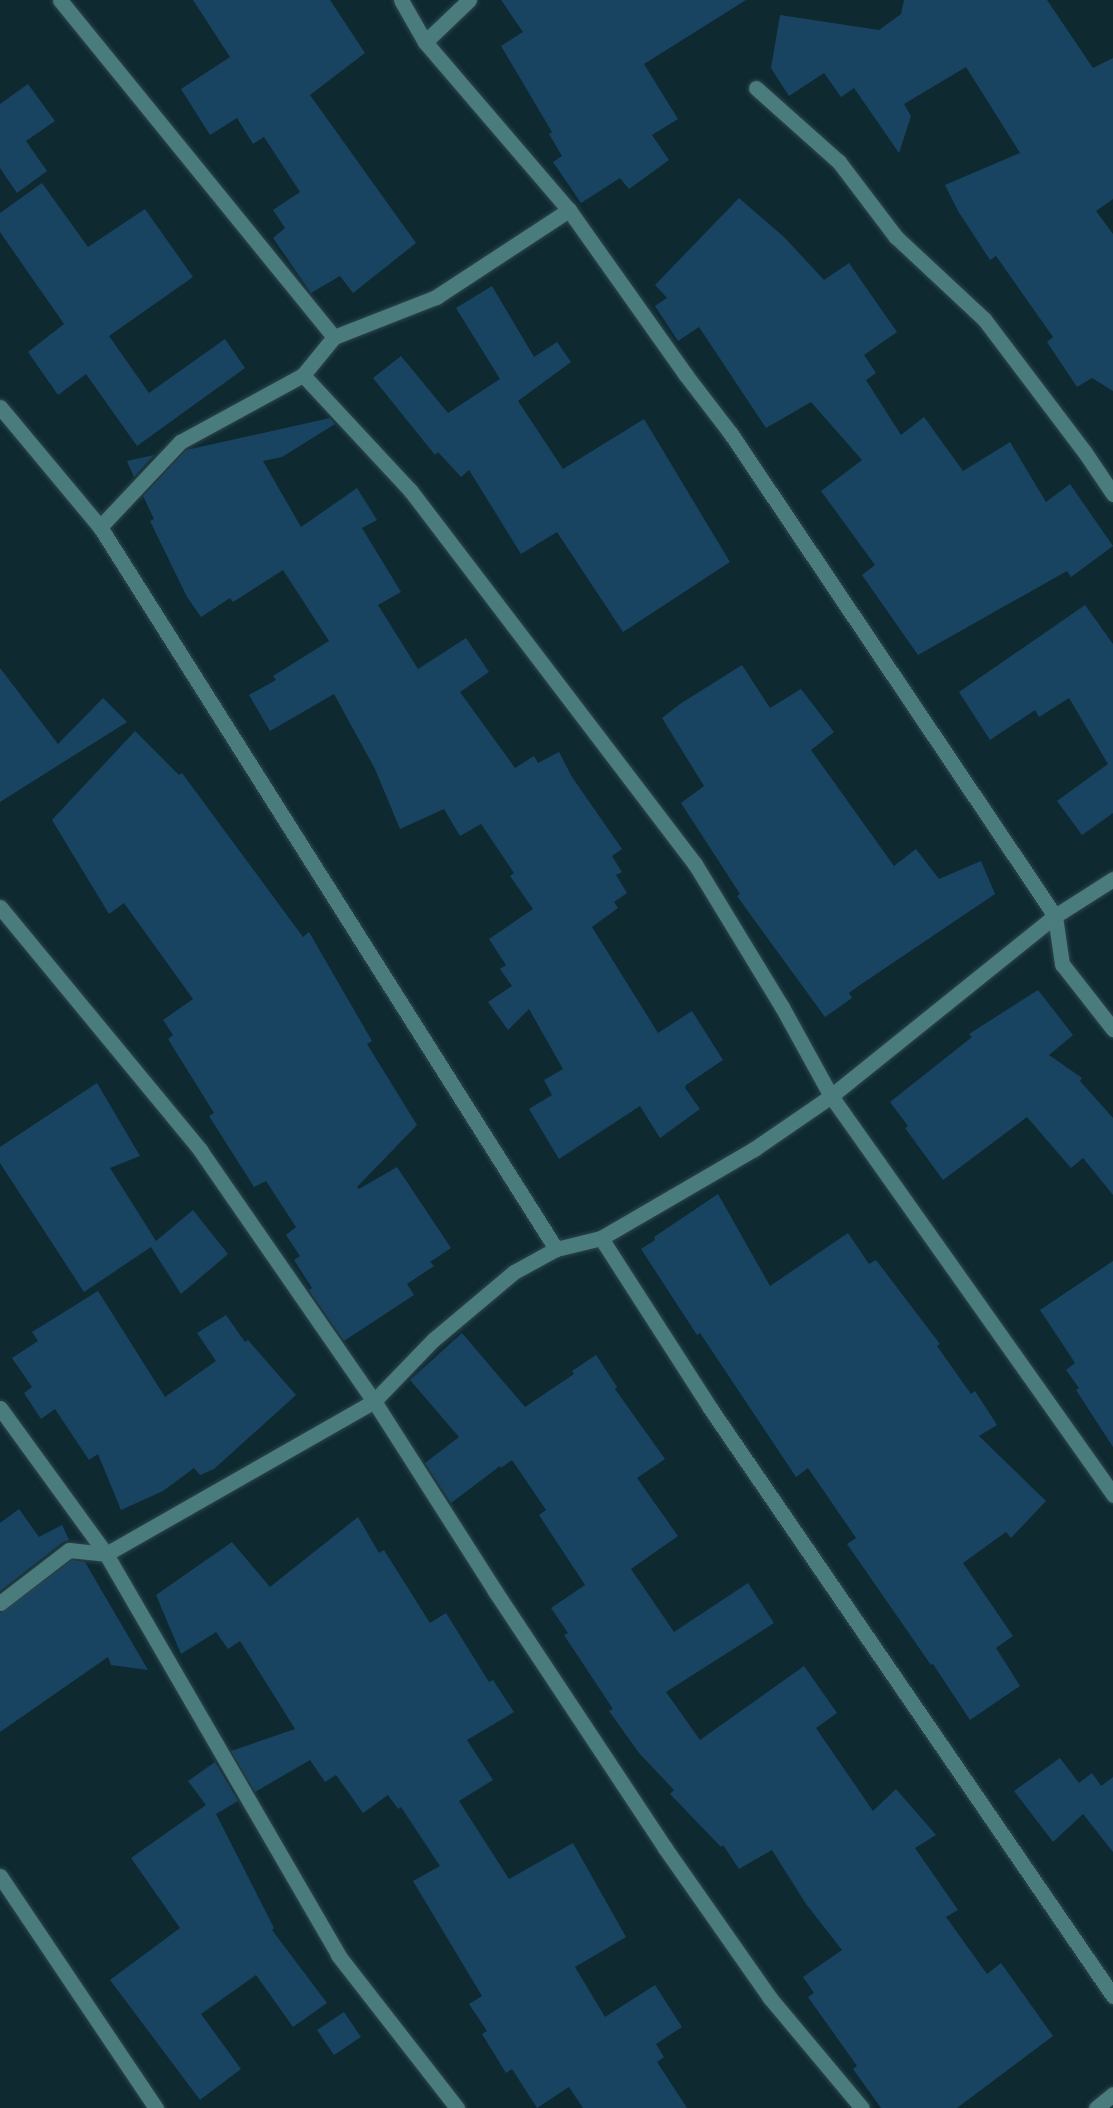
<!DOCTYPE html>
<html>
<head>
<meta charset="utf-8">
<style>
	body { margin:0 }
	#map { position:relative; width:1113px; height:2108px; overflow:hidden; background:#0e2930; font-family:"Exo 2",sans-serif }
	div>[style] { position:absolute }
	.building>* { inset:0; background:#184462 }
	.roads { filter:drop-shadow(0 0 2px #2c454c) drop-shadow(0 0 2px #2c454c) }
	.minor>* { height:15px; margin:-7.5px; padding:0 7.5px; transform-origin:7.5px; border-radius:7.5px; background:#4b7c7d }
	span { translate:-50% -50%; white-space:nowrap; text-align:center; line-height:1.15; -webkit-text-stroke:4.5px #0e2930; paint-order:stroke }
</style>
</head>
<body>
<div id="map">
	<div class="building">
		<i style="clip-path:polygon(193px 0,330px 0,365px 53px,310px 95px,416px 243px,353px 293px,340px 276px,311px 293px,273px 238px,285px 228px,273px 210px,300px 192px,264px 137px,253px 144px,237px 118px,210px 135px,181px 89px,230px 57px)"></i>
		<i style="clip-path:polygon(501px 0,746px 0,644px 64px,678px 119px,652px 135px,669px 160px,629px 189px,620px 178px,581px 203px,553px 162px,562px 156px,549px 134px,552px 132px,501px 46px,523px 32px)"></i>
		<i style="clip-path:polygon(904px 0,1047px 0,1093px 68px,1113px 58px,1113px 199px,1096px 211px,1113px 234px,1113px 391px,1092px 378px,1077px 387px,1047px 342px,1053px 337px,996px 256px,990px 260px,958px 211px,945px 185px,1020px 153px,966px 67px,904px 104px,911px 116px,899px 153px,854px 88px,841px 97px,824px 73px,789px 96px,771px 68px,780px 15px,879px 30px,901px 14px)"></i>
		<i style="clip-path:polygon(28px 84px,55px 121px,26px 141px,47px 171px,17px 193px,0 168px,0 104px)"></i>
		<i style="clip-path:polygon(42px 183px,88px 247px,145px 209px,193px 277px,109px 336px,149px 393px,225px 339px,245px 368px,137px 446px,86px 374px,58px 395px,28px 352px,64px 324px,0 232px,0 213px)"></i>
		<i style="clip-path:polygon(739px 198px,784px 237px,824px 280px,849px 263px,897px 332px,864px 355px,876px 373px,866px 380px,901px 435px,924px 417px,963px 471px,1010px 442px,1046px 502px,1070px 484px,1113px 546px,1071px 577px,1067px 571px,918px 655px,862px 575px,875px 565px,821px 491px,862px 460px,811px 402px,766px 428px,699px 327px,678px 341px,655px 306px,667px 298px,655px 285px)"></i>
		<i style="clip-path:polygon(492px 286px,534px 357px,557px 342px,571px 362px,518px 401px,563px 469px,644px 419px,730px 562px,623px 632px,557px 532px,521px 554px,469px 470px,461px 477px,438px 452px,435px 455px,373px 378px,401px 356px,448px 413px,500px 379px,456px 308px)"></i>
		<i style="clip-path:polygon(330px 418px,335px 424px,282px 457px,263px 461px,301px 527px,357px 488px,377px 520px,362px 528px,401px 592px,378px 605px,418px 669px,466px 638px,489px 672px,460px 692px,515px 768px,534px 756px,538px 763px,559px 752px,572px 777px,622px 849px,612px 856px,622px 872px,616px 875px,627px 893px,614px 902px,618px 908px,592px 927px,658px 1033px,692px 1011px,723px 1060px,686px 1085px,685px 1088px,700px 1109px,660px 1138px,640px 1106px,559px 1159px,529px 1109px,552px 1095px,544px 1080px,563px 1069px,529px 1009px,508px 1030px,488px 1002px,512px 986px,500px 969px,506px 965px,489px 939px,533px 909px,510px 876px,514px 873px,481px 824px,460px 836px,444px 809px,400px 829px,375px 769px,334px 694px,270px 731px,249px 695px,276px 680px,273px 676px,329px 641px,283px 570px,233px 602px,230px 598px,201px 617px,187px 597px,150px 521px,154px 519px,143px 496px,186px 450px)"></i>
		<i style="clip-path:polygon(154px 455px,134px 477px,127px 461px)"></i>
		<i style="clip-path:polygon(1085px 605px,1113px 644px,1113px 813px,1082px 835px,1057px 801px,1108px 764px,1069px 698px,1039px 717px,1035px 710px,990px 740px,959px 692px)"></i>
		<i style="clip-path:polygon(742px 665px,770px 708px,801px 689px,834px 732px,811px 750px,894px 866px,916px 849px,939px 879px,981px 861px,995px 894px,860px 985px,849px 993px,852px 998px,825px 1017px,737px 896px,740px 894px,681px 803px,704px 786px,662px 718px,680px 704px)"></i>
		<i style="clip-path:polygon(0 668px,58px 744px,103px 698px,127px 722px,0 802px)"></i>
		<i style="clip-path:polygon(135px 731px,179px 775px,182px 773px,303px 937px,309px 932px,372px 1041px,367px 1044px,417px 1125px,357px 1187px,359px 1189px,397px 1167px,451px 1248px,430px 1262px,434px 1266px,407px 1284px,414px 1295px,344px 1341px,309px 1290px,312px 1288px,294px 1260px,300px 1256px,286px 1235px,296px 1227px,266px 1181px,254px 1187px,209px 1116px,214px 1113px,168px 1039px,173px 1035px,163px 1020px,193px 999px,124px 903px,109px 914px,52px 820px)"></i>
		<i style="clip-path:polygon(1038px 990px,1073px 1035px,1049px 1055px,1082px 1078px,1080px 1081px,1113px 1118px,1113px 1195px,1083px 1158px,1071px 1168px,1027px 1117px,943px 1180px,905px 1128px,908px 1126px,890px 1102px,972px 1037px,969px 1034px)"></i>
		<i style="clip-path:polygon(97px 1083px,140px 1156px,110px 1168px,156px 1241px,193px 1210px,228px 1254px,181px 1294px,151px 1247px,84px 1292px,0 1163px,0 1147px)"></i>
		<i style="clip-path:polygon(718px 1194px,770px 1286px,848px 1233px,869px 1264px,876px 1260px,940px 1344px,937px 1346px,971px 1394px,975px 1391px,988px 1411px,997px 1425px,979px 1436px,1046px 1501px,1011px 1538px,1006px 1532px,963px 1563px,1013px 1636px,996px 1648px,1020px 1686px,970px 1720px,933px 1664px,931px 1665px,847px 1544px,856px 1538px,808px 1468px,796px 1477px,700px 1333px,697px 1335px,641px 1249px,655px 1240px,654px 1237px)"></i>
		<i style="clip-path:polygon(1113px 1261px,1113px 1447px,1076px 1390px,1079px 1388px,1066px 1370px,1075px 1363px,1040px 1310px)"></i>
		<i style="clip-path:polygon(98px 1291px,165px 1397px,216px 1361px,197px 1333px,226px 1315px,245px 1342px,248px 1340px,296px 1395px,214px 1469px,200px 1475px,194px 1468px,163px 1491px,121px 1510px,98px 1454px,89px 1460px,55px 1409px,41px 1419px,24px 1393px,32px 1387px,12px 1358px,38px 1341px,32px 1332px)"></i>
		<i style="clip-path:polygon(462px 1333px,525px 1407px,574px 1374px,572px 1371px,596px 1355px,617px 1387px,615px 1389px,665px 1459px,637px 1478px,678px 1536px,631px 1569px,674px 1632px,748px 1583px,774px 1623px,666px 1692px,700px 1740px,804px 1666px,837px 1713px,816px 1728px,873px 1811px,896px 1789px,936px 1835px,915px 1848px,958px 1910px,946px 1917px,987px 1974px,1001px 1963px,1053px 2036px,957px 2108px,881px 2108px,853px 2069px,857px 2066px,808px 1997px,814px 1993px,803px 1977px,842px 1950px,806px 1904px,772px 1850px,739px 1869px,723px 1845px,721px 1847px,670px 1794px,674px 1790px,639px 1753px,609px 1711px,613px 1709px,564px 1635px,568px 1633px,551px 1608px,585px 1585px,539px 1515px,546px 1510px,512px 1460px,501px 1468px,500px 1466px,451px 1503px,425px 1463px,459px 1437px,410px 1380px)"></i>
		<i style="clip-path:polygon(19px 1509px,39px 1537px,62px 1525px,69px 1540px,63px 1542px,0 1591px,0 1523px)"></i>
		<i style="clip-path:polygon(358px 1517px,379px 1553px,384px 1550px,430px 1623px,446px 1613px,489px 1682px,493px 1680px,514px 1712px,467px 1740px,493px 1780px,459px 1801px,509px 1879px,573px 1843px,626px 1937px,575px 1967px,605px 2017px,655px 1985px,682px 2027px,656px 2044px,664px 2057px,657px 2062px,687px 2108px,583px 2108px,569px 2087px,537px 2108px,512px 2069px,506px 2073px,482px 2034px,487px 2031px,469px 2004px,482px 1996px,413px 1881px,440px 1866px,401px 1807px,398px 1809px,388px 1795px,363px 1813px,336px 1775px,325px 1782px,310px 1760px,255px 1792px,231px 1751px,295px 1729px,240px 1641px,228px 1649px,216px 1632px,181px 1654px,156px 1595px,232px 1542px,270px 1587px)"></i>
		<i style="clip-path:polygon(72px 1560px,85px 1562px,148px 1670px,111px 1665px,108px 1657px,0 1732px,0 1613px)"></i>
		<i style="clip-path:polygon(1060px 1758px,1079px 1783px,1092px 1773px,1101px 1786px,1113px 1777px,1113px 1852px,1083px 1814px,1053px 1842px,1014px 1791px)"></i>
		<i style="clip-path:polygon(215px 1762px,238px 1801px,216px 1814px,274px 1928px,272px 1930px,327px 2003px,293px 2027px,256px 1975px,201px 2014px,241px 2069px,200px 2100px,110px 1980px,180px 1928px,131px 1858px,206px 1805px,188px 1781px)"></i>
		<i style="clip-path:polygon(344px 2012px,361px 2037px,334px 2055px,317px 2030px)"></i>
	</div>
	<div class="roads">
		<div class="minor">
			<i style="left:60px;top:0;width:434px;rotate:50.9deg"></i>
			<i style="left:401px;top:0;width:48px;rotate:60.3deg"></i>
			<i style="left:425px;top:42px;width:221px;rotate:49.4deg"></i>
			<i style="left:569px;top:210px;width:201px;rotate:54.7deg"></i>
			<i style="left:685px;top:374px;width:76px;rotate:52.5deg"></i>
			<i style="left:731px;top:434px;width:581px;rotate:56.09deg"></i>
			<i style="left:1055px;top:916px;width:49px;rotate:81.7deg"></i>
			<i style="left:1062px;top:964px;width:83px;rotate:51.9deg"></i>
			<i style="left:425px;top:42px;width:61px;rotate:-43.7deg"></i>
			<i style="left:756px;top:88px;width:111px;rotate:41.7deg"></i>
			<i style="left:839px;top:162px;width:94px;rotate:52.8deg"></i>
			<i style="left:896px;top:237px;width:120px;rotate:43deg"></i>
			<i style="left:984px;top:319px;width:166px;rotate:52.9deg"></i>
			<i style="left:1084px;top:451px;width:52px;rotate:56deg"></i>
			<i style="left:303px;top:375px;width:157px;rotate:47.1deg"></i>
			<i style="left:410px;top:490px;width:470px;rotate:52.7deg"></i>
			<i style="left:695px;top:864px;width:167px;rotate:58.7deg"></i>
			<i style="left:782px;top:1007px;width:102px;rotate:61.2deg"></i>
			<i style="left:831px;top:1096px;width:489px;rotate:54.7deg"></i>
			<i style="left:0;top:407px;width:156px;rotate:50.2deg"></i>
			<i style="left:100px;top:527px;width:854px;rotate:57.72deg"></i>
			<i style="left:100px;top:527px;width:117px;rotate:-46.7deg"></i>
			<i style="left:180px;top:442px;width:140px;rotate:-28.6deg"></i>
			<i style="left:303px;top:375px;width:49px;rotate:-50.8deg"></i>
			<i style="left:334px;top:337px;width:110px;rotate:-21.4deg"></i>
			<i style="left:436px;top:297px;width:159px;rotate:-33.2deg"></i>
			<i style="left:0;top:907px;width:315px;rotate:50.5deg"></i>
			<i style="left:200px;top:1150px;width:305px;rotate:55.3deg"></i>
			<i style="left:374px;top:1401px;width:225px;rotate:57.5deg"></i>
			<i style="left:495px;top:1591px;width:308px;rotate:56.5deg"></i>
			<i style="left:665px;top:1848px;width:183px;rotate:55deg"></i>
			<i style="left:770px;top:1998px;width:143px;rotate:50.1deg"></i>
			<i style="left:601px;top:1238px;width:202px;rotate:57.3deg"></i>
			<i style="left:710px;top:1408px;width:713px;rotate:55.57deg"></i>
			<i style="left:0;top:1408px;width:180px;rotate:54deg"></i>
			<i style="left:106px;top:1554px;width:463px;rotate:59.9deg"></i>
			<i style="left:338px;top:1955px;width:194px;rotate:52.1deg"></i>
			<i style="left:0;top:1603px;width:87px;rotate:-37.5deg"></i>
			<i style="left:69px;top:1550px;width:37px;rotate:6deg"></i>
			<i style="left:106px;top:1554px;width:309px;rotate:-29.7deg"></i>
			<i style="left:374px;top:1401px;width:85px;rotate:-46deg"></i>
			<i style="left:433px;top:1340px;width:106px;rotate:-40deg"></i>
			<i style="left:514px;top:1272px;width:48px;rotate:-28.7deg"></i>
			<i style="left:556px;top:1249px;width:46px;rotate:-13.7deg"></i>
			<i style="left:601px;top:1238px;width:177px;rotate:-30.2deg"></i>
			<i style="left:754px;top:1149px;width:93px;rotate:-34.5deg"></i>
			<i style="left:831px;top:1096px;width:287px;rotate:-38.8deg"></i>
			<i style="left:1055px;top:916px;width:69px;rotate:-32.5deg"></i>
			<i style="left:0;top:1876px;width:280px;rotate:56.1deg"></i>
			<i style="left:1096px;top:2108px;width:22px;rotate:-39deg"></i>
		</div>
	</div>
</div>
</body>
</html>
